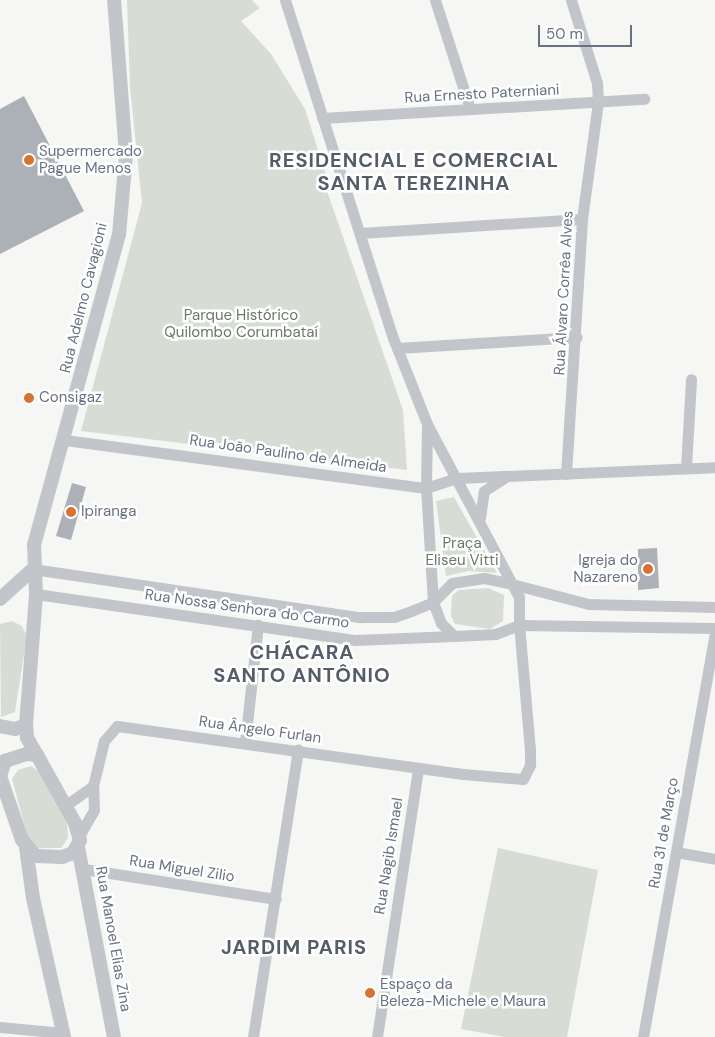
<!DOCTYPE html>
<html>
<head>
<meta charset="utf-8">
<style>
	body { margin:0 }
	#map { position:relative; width:715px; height:1037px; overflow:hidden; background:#f6f6f4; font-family:"DM Sans",sans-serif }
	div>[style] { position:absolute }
	.green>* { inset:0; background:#d7ddd5 }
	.building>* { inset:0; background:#acb1b7 }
	.minor>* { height:11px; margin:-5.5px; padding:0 5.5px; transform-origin:5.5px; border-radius:5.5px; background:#c2c5c9 }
	.tertiary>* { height:14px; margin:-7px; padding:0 7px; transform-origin:7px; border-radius:7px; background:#c2c5c9 }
	.dots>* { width:14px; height:14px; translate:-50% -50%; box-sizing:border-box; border:2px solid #fff; border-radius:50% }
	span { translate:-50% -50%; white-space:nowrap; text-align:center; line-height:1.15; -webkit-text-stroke:5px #fff; paint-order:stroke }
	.street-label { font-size:15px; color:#687282 }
	.poi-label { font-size:15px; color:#687282 }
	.left { translate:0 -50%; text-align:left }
	.right { translate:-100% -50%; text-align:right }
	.park-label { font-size:15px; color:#677a66 }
	.district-label { font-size:20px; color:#555d68; font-weight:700; letter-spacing:1px }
	.scale { position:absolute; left:538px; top:25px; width:94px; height:22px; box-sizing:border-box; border:2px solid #687282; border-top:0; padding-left:6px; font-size:15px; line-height:18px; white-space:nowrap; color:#687282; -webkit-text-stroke:4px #fff; paint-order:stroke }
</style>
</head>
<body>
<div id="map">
	<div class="green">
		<i style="clip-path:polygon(127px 0,252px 0,260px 8px,241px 21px,271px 54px,305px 109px,326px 175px,326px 188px,403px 410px,407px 470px,81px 431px,142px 203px,130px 87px)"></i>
		<i style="clip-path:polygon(454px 497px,497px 573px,468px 571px,446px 576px,436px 501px)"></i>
		<i style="clip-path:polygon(488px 588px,504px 595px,503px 621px,490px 629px,455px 624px,451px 616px,452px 596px,458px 590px)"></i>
		<i style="clip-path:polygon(12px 621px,22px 626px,27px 636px,15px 712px,1px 717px,0 624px)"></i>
		<i style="clip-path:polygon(31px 766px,42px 773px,67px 822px,68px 838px,61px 848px,34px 848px,27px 835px,12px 779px,18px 770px)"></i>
		<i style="clip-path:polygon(498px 848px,598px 870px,567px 1037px,505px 1037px,461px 1029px)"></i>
	</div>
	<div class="building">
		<i style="clip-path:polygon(24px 96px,84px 211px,0 254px,0 109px)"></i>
		<i style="clip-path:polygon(72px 483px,86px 487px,71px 540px,56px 536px)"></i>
		<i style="clip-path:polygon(657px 548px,659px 588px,638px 590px,638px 549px)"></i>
	</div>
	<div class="minor">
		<i style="left:285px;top:0;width:355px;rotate:72.3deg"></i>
		<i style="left:393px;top:338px;width:92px;rotate:68.4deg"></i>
		<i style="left:427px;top:424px;width:181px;rotate:62deg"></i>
		<i style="left:512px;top:584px;width:79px;rotate:14.7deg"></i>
		<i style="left:588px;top:604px;width:127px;rotate:1.4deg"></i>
		<i style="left:435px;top:0;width:114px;rotate:72.2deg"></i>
		<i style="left:322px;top:118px;width:323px;rotate:-3.4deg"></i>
		<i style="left:360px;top:233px;width:222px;rotate:-3.6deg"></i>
		<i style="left:397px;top:348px;width:180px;rotate:-3.5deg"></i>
		<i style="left:65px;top:440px;width:364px;rotate:7.6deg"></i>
		<i style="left:426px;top:488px;width:33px;rotate:-18deg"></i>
		<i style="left:457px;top:478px;width:258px;rotate:-2.4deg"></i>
		<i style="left:686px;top:467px;width:88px;rotate:-86.7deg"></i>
		<i style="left:566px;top:474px;width:256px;rotate:-86.4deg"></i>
		<i style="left:582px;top:219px;width:118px;rotate:-82.2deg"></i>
		<i style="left:598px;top:102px;width:19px;rotate:-93deg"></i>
		<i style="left:597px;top:83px;width:87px;rotate:-107.4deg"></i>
		<i style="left:480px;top:518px;width:27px;rotate:-82deg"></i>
		<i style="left:484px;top:491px;width:27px;rotate:-33deg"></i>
		<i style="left:33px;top:569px;width:331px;rotate:8.4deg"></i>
		<i style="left:360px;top:617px;width:34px"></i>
		<i style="left:394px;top:617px;width:18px;rotate:-19deg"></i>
		<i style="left:411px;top:611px;width:24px;rotate:-22deg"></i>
		<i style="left:433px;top:602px;width:114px;rotate:-93.5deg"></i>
		<i style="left:426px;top:488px;width:63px;rotate:-89.1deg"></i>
		<i style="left:484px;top:578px;width:29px;rotate:12deg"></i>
		<i style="left:512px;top:584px;width:15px;rotate:62deg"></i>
		<i style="left:519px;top:597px;width:28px;rotate:90deg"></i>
		<i style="left:519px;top:625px;width:25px;rotate:159deg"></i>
		<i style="left:496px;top:634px;width:42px;rotate:177.3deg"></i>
		<i style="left:454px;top:636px;width:18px;rotate:-135deg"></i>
		<i style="left:441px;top:623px;width:22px;rotate:-111deg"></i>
		<i style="left:433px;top:602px;width:27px;rotate:-45deg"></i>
		<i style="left:452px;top:583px;width:32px;rotate:-9deg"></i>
		<i style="left:36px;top:594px;width:323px;rotate:8.2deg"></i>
		<i style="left:356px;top:640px;width:98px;rotate:-2.3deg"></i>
		<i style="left:245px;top:742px;width:118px;rotate:-83.7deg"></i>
		<i style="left:66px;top:805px;width:33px;rotate:-35deg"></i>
		<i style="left:79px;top:836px;width:30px;rotate:-60deg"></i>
		<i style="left:94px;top:810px;width:24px;rotate:-92deg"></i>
		<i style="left:93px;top:786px;width:46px;rotate:-76.3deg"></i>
		<i style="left:104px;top:741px;width:20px;rotate:-49deg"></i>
		<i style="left:117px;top:726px;width:349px;rotate:7.9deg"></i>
		<i style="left:463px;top:774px;width:60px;rotate:4.8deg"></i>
		<i style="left:523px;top:779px;width:16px;rotate:-63deg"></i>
		<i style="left:530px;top:765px;width:15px;rotate:-90deg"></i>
		<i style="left:530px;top:750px;width:125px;rotate:-95deg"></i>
		<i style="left:519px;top:625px;width:196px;rotate:0.9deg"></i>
		<i style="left:676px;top:852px;width:40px;rotate:10deg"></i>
		<i style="left:84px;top:869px;width:194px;rotate:8.9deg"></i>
		<i style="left:0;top:1027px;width:63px;rotate:5.4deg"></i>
		<i style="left:253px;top:1037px;width:291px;rotate:-81.1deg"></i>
		<i style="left:377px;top:1037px;width:271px;rotate:-81.3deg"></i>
		<i style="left:643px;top:1037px;width:409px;rotate:-79.9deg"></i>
	</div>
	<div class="tertiary">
		<i style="left:0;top:599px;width:45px;rotate:-42.3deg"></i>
		<i style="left:0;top:726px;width:15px;rotate:11deg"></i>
		<i style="left:15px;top:729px;width:12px;rotate:-20deg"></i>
		<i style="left:26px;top:754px;width:11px;rotate:5deg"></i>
		<i style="left:37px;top:755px;width:78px;rotate:60.8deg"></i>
		<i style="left:75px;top:823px;width:18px;rotate:74deg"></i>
		<i style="left:80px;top:840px;width:15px;rotate:118deg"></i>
		<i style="left:73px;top:853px;width:12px;rotate:160deg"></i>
		<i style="left:62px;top:857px;width:26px;rotate:-178deg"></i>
		<i style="left:36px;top:856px;width:21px;rotate:-131deg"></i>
		<i style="left:22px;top:840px;width:68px;rotate:-109deg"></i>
		<i style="left:0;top:776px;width:16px;rotate:-72deg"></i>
		<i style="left:5px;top:761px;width:22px;rotate:-18deg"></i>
		<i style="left:37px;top:755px;width:20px;rotate:-120deg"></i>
		<i style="left:27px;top:738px;width:13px;rotate:-94deg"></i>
		<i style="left:26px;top:725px;width:131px;rotate:-85.6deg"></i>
		<i style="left:36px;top:594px;width:49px;rotate:-92.3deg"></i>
		<i style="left:34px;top:545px;width:321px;rotate:-74.7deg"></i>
		<i style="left:119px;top:235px;width:80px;rotate:-85deg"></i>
		<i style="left:126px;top:155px;width:155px;rotate:-94.4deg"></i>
		<i style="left:26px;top:847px;width:51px;rotate:82.2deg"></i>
		<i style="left:33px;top:898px;width:142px;rotate:77.4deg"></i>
		<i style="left:78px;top:847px;width:193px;rotate:79.3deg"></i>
	</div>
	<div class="dots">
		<i style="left:29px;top:160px;background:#d67334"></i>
		<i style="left:29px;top:398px;background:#d67334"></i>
		<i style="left:71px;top:512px;background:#d67334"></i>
		<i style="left:648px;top:569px;background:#d67334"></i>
		<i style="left:370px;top:993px;background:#d67334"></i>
	</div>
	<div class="street-label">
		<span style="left:482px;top:94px;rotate:-3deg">Rua Ernesto Paterniani</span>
		<span style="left:564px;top:293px;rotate:-87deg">Rua Álvaro Corrêa Alves</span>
		<span style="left:84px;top:298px;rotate:-76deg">Rua Adelmo Cavagioni</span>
		<span style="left:288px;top:454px;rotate:8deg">Rua João Paulino de Almeida</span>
		<span style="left:247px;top:609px;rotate:8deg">Rua Nossa Senhora do Carmo</span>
		<span style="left:260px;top:730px;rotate:8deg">Rua Ângelo Furlan</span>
		<span style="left:664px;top:833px;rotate:-80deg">Rua 31 de Março</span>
		<span style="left:389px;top:856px;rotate:-81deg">Rua Nagib Ismael</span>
		<span style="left:182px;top:869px;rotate:9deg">Rua Miguel Zilio</span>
		<span style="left:113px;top:939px;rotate:80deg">Rua Manoel Elias Zina</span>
	</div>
	<div class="poi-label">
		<span class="left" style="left:39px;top:160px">Supermercado<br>Pague Menos</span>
		<span class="left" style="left:39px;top:398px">Consigaz</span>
		<span class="left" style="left:81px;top:512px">Ipiranga</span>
		<span class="right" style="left:638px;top:569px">Igreja do<br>Nazareno</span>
		<span class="left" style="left:380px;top:993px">Espaço da<br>Beleza-Michele e Maura</span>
	</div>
	<div class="park-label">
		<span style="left:241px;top:324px">Parque Histórico<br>Quilombo Corumbataí</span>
		<span style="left:462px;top:552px">Praça<br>Eliseu Vitti</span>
	</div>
	<div class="district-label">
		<span style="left:414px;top:172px">RESIDENCIAL E COMERCIAL<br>SANTA TEREZINHA</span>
		<span style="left:302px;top:664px">CHÁCARA<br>SANTO ANTÔNIO</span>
		<span style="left:294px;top:947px">JARDIM PARIS</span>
	</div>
	<div class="scale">50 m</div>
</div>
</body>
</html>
